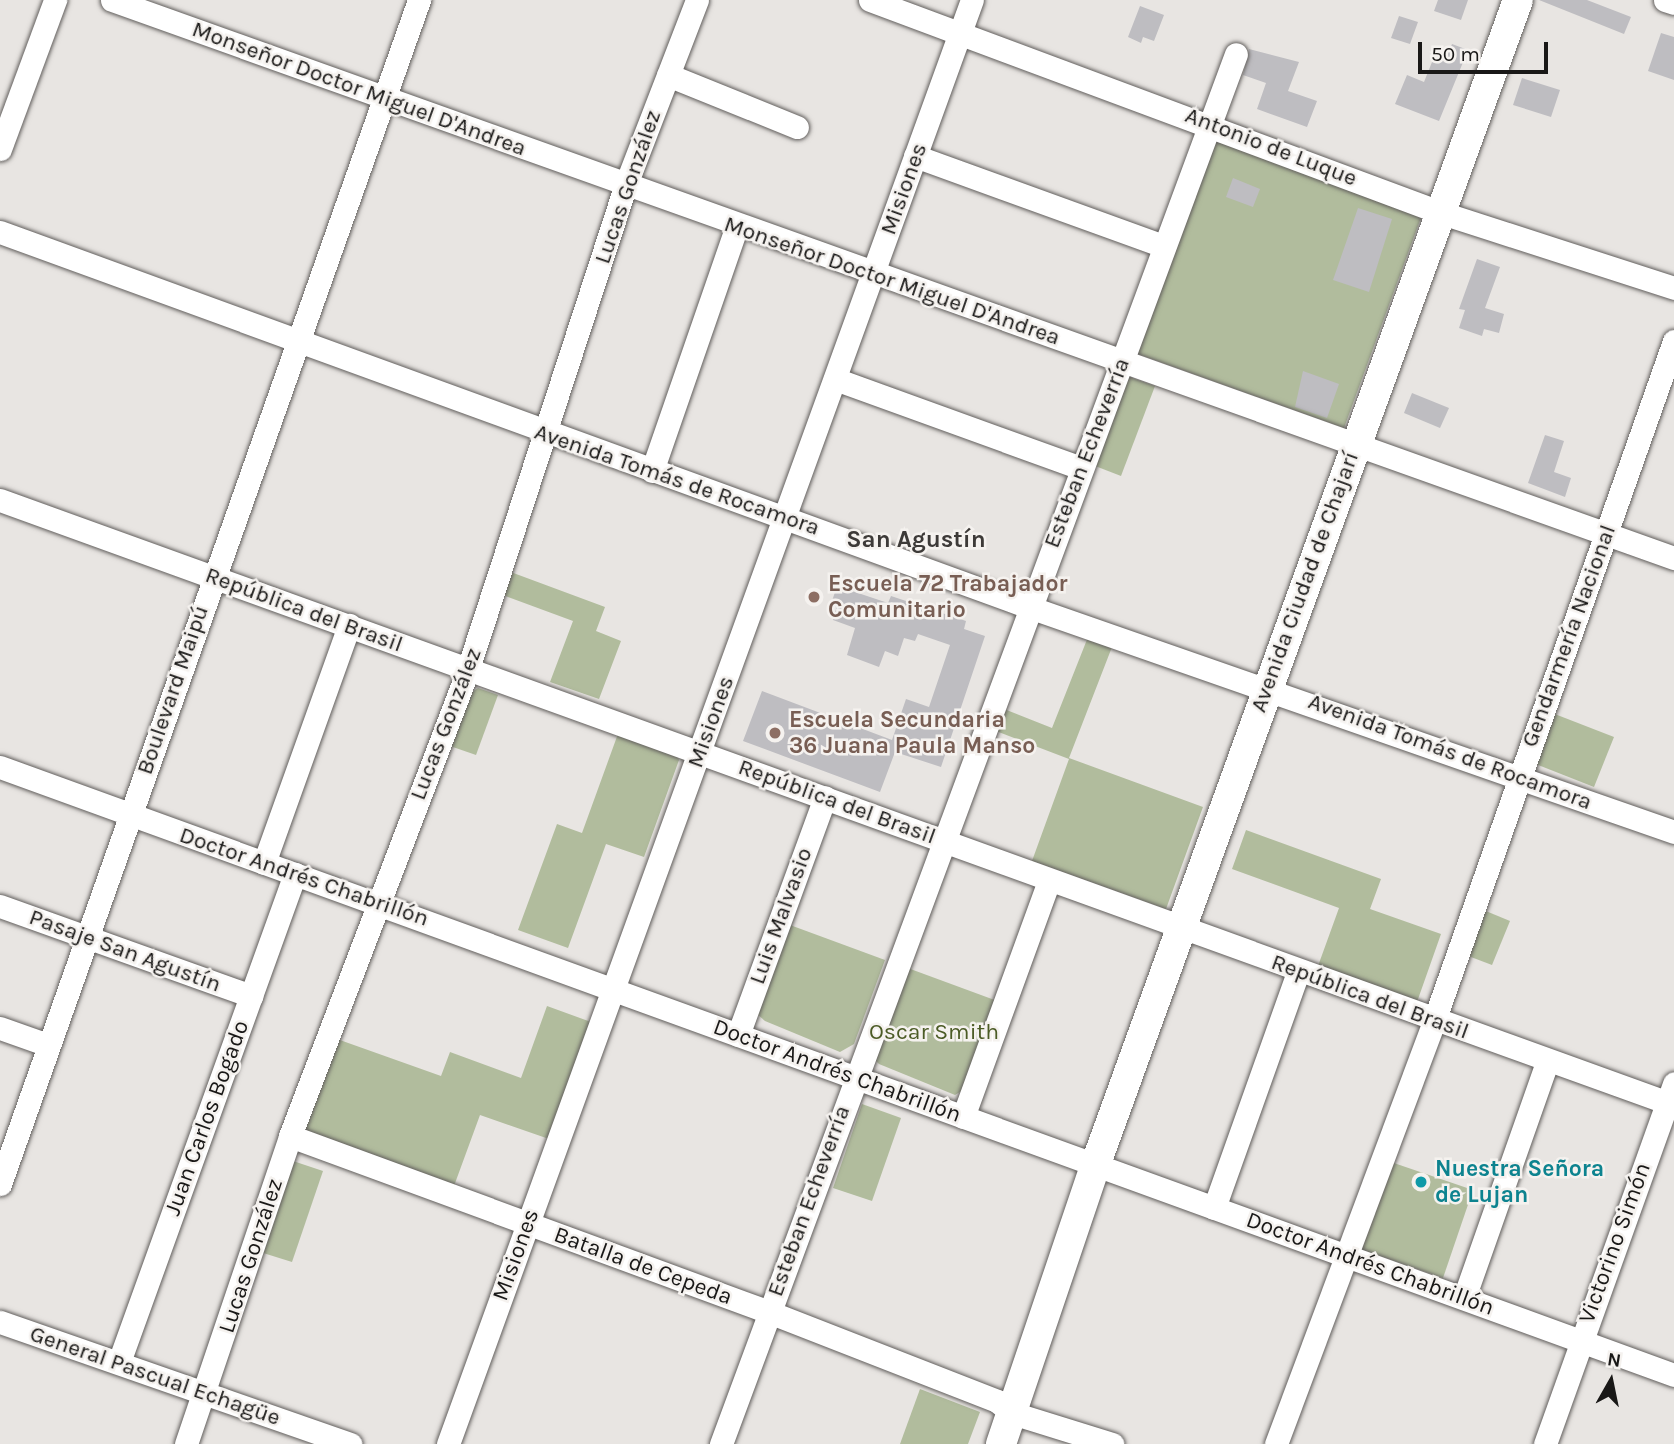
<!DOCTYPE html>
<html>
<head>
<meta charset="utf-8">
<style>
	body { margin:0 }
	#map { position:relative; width:1674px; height:1444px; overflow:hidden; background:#e8e5e2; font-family:Karla,sans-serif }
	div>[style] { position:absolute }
	.green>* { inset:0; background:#b1bc9d }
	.building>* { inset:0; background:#bebdc1 }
	.roads { filter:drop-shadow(0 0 2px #615e5c) drop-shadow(0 0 2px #615e5c) }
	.minor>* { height:23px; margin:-11.5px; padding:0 11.5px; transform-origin:11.5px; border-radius:11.5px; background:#fff }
	.major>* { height:30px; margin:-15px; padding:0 15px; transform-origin:15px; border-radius:15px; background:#fff }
	.dots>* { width:19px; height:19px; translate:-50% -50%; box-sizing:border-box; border:4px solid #f5f2ef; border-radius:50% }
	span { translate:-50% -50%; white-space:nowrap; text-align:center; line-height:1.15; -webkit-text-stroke:5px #f5f2ef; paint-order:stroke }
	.street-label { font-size:23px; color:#191817 }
	.education-label { font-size:23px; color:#785e54; font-weight:700 }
	.left { translate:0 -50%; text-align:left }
	.park-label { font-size:23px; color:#4b5b25 }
	.culture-label { font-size:23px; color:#0d838f; font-weight:700 }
	.neighbourhood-label { font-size:24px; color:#3d3a38; font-weight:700 }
	.north { position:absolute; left:1576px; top:1346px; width:70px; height:70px; -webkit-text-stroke:5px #f5f2ef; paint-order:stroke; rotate:9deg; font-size:19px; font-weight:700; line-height:28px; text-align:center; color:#191817 }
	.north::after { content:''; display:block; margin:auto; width:24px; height:32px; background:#191817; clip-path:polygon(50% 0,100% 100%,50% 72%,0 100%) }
	.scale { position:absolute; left:1418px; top:42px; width:130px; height:32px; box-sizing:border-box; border:4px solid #191817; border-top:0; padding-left:9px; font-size:21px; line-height:24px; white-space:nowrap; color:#191817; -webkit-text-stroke:5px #f5f2ef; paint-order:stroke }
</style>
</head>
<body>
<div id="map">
	<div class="green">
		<i style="clip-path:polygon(1213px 139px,1422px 215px,1344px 428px,1135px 353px)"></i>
		<i style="clip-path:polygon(1124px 375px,1155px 386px,1121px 476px,1090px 464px)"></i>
		<i style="clip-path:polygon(508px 571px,605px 607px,596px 631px,621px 641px,599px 699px,550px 682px,573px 621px,500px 594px)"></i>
		<i style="clip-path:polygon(1088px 637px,1112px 647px,1069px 758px,1203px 807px,1166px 909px,1032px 861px,1069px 759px,996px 731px,1004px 709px,1052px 728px)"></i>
		<i style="clip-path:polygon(478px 688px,498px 695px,476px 755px,450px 746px,469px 694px)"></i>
		<i style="clip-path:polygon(1547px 711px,1614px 737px,1594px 787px,1528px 761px)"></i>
		<i style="clip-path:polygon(619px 731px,676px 751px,679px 760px,644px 857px,606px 844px,568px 948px,518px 930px,557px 824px,582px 833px)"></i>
		<i style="clip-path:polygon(1246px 830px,1381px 879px,1370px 909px,1441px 934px,1417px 1002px,1318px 966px,1339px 908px,1232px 869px)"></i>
		<i style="clip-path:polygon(1481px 909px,1510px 921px,1492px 965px,1463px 954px)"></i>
		<i style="clip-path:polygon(790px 925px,885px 960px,854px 1044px,840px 1052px,765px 1021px,757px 1014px)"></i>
		<i style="clip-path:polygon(905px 967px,1000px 1002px,968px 1087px,955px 1095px,879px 1064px,871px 1056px)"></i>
		<i style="clip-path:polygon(547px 1006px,591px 1022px,549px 1139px,480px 1115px,454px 1186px,303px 1133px,337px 1039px,441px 1076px,450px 1052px,521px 1078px)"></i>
		<i style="clip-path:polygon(862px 1104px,901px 1118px,872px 1201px,833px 1188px)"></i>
		<i style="clip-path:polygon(290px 1160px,323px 1171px,292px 1262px,260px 1252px)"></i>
		<i style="clip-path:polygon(1388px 1161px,1473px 1190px,1443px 1278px,1357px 1248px)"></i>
		<i style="clip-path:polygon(920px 1389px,980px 1412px,968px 1444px,900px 1444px)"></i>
	</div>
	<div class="building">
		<i style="clip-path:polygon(1438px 0,1468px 0,1461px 20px,1434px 11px)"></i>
		<i style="clip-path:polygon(1539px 0,1587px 0,1631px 17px,1624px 34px)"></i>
		<i style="clip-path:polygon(1140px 6px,1164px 15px,1154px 41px,1143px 37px,1141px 43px,1128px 37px)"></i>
		<i style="clip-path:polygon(1399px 16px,1418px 22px,1410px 44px,1391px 38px)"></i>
		<i style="clip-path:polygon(1661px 33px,1674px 37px,1674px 80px,1648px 71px)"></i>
		<i style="clip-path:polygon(1452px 44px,1468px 50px,1439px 121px,1395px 104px,1407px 75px,1424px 82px,1436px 52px,1447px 56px)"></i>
		<i style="clip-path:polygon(1249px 49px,1299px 62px,1288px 91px,1317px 101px,1307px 127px,1257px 109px,1266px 83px,1243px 75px)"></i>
		<i style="clip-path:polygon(1522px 78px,1560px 90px,1551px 117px,1513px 105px)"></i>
		<i style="clip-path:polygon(1233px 178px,1260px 189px,1253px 207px,1226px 197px)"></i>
		<i style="clip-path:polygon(1358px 208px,1392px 219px,1369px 292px,1333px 280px)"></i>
		<i style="clip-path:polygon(1477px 259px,1500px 267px,1485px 308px,1504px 314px,1499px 333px,1484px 329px,1482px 336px,1459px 328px,1465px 310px,1459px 309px)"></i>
		<i style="clip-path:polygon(1303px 371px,1339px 384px,1327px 418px,1295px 407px)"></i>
		<i style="clip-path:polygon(1412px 393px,1449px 408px,1440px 428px,1404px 413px)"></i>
		<i style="clip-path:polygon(1545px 435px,1564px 441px,1554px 472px,1571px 478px,1565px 497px,1528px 483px)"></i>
		<i style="clip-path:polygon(837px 586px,888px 603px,891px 596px,966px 621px,964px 629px,985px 636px,941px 767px,895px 752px,880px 792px,743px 741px,762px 691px,892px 740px,906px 699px,929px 707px,950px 645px,918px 634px,915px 641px,904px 638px,898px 656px,885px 651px,879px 667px,847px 655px,855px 628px,833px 620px,837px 606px,831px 604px)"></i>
	</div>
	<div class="roads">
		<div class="minor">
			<i style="left:112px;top:0;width:1659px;rotate:19.66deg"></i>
			<i style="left:870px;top:0;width:607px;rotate:20.43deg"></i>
			<i style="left:1439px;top:212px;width:247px;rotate:17.9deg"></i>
			<i style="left:1665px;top:0;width:9px;rotate:18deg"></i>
			<i style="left:668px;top:75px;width:139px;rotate:22deg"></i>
			<i style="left:0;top:149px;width:159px;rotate:-69.7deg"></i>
			<i style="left:915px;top:156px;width:265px;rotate:19.9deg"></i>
			<i style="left:0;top:232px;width:1095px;rotate:20.02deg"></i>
			<i style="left:1029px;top:607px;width:683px;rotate:19.23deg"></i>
			<i style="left:835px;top:379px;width:262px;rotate:19.9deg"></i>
			<i style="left:652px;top:471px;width:259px;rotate:-70.9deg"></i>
			<i style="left:0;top:500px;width:1780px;rotate:19.87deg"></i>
			<i style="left:0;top:767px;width:1781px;rotate:19.96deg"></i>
			<i style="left:264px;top:863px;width:253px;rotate:-70.3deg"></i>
			<i style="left:0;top:906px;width:267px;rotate:19.7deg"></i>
			<i style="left:0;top:1028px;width:51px;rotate:19.5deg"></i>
			<i style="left:738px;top:1035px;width:253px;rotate:-69.9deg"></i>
			<i style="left:963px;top:1117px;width:251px;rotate:-70deg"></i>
			<i style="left:290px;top:1136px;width:510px;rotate:20.17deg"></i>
			<i style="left:769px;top:1312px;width:245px;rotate:21.3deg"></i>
			<i style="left:997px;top:1401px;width:19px;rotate:39deg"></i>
			<i style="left:1012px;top:1413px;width:105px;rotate:17.2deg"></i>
			<i style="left:0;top:1184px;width:1256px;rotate:-70.51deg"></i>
			<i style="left:1214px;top:1208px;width:251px;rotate:-70.4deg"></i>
			<i style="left:1464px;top:1298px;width:250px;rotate:-70.6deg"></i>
			<i style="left:0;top:1322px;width:371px;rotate:19.2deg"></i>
			<i style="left:119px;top:1362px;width:519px;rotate:-70.17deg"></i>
			<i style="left:186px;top:1444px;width:325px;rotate:-71.3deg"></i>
			<i style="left:290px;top:1136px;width:500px;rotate:-69.1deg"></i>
			<i style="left:468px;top:669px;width:510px;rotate:-71.96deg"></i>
			<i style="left:626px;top:184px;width:197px;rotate:-68.9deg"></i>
			<i style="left:448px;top:1444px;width:1536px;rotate:-70.06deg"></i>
			<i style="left:721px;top:1444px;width:1482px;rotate:-69.67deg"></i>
			<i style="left:1276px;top:1444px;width:452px;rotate:-69.5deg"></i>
			<i style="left:1434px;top:1021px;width:721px;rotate:-70.56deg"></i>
			<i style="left:1545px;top:1444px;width:383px;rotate:-70.3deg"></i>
		</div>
		<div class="major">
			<i style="left:1001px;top:1444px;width:293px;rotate:-71.3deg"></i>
			<i style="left:1095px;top:1166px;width:1240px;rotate:-70.06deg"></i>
		</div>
	</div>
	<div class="dots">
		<i style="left:814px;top:597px;background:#8d6e63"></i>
		<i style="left:775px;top:733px;background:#8d6e63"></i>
		<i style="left:1421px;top:1182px;background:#0f9aa8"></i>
	</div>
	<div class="street-label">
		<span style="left:359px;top:89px;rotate:20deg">Monseñor Doctor Miguel D'Andrea</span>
		<span style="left:1271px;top:147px;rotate:21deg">Antonio de Luque</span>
		<span style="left:628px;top:187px;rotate:-71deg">Lucas González</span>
		<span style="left:904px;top:189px;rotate:-70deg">Misiones</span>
		<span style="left:892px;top:281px;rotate:19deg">Monseñor Doctor Miguel D'Andrea</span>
		<span style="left:1087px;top:453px;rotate:-69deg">Esteban Echeverría</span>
		<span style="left:677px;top:480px;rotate:19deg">Avenida Tomás de Rocamora</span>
		<span style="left:1305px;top:582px;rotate:-70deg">Avenida Ciudad de Chajarí</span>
		<span style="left:304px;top:610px;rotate:20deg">República del Brasil</span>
		<span style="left:1569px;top:636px;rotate:-70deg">Gendarmería Nacional</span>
		<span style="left:173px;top:690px;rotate:-71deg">Boulevard Maipú</span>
		<span style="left:711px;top:722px;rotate:-70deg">Misiones</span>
		<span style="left:446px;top:724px;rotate:-69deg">Lucas González</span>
		<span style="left:1450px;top:752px;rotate:20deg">Avenida Tomás de Rocamora</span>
		<span style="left:837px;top:802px;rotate:20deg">República del Brasil</span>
		<span style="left:304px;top:877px;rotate:19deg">Doctor Andrés Chabrillón</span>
		<span style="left:781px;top:916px;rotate:-70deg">Luis Malvasio</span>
		<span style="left:125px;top:951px;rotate:20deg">Pasaje San Agustín</span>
		<span style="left:1370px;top:997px;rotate:20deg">República del Brasil</span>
		<span style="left:837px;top:1071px;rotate:20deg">Doctor Andrés Chabrillón</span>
		<span style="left:207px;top:1118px;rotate:-70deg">Juan Carlos Bogado</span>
		<span style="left:809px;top:1201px;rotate:-70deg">Esteban Echeverría</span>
		<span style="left:1615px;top:1243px;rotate:-70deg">Victorino Simón</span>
		<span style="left:516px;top:1255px;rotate:-70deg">Misiones</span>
		<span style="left:251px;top:1256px;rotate:-72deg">Lucas González</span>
		<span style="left:1370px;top:1264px;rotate:20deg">Doctor Andrés Chabrillón</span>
		<span style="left:643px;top:1266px;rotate:20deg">Batalla de Cepeda</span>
		<span style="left:155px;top:1376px;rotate:19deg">General Pascual Echagüe</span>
	</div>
	<div class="education-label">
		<span class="left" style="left:828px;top:597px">Escuela 72 Trabajador<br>Comunitario</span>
		<span class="left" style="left:789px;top:733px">Escuela Secundaria<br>36 Juana Paula Manso</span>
	</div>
	<div class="park-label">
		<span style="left:934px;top:1032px">Oscar Smith</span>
	</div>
	<div class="culture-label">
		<span class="left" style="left:1435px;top:1182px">Nuestra Señora<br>de Lujan</span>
	</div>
	<div class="neighbourhood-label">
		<span style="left:916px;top:540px">San Agustín</span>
	</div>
	<div class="north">N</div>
	<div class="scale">50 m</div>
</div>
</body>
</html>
